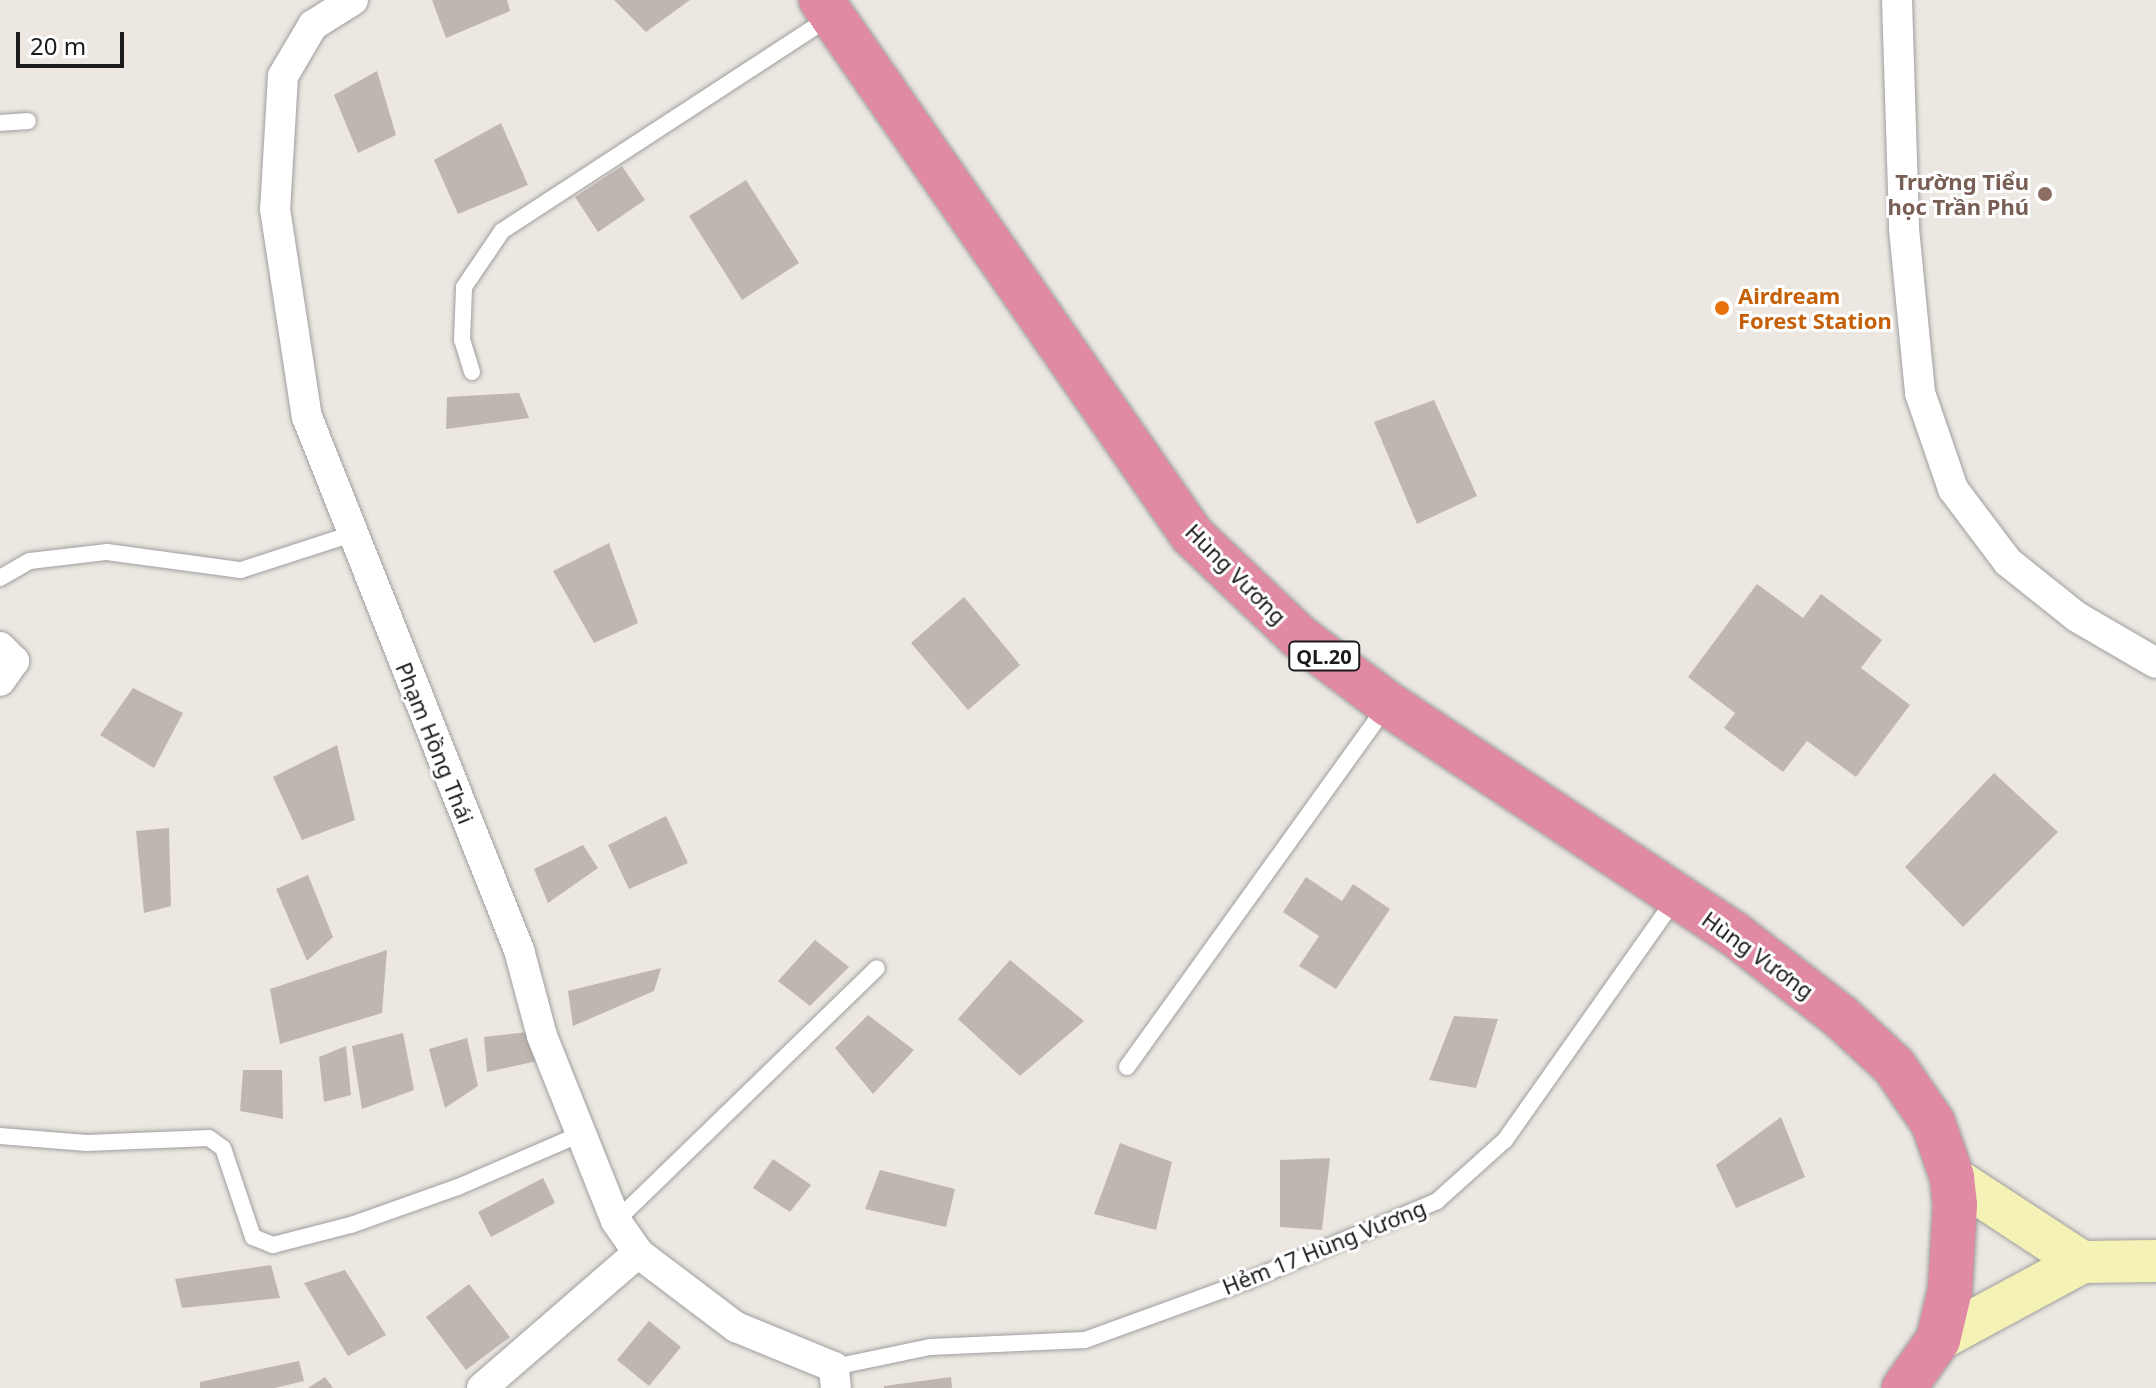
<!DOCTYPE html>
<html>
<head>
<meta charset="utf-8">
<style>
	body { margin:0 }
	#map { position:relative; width:2156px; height:1388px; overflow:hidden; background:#ece7e1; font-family:"Noto Sans",sans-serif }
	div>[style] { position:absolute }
	.building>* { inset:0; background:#c0b6b1 }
	.roads { filter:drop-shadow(0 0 2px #9f9f9f) drop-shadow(0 0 2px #9f9f9f) }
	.lane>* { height:16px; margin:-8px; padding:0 8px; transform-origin:8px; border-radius:8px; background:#fff }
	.street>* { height:30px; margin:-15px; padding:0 15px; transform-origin:15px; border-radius:15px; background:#fff }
	.secondary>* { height:42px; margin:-21px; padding:0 21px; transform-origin:21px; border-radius:21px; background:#f5f2b6 }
	.highway>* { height:44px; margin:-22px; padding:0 22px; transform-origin:22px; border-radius:22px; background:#e08ba3 }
	.dots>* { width:22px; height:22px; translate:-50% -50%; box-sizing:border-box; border:4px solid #fff; border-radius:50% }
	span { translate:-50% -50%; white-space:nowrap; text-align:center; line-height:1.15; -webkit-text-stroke:6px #fff; paint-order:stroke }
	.shield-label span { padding:2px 6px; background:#fff; border:2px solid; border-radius:6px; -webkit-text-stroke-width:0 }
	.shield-label { font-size:20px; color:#1b1b1b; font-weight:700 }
	.education-label { font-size:22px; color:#785e54; font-weight:700 }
	.right { translate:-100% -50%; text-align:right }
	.food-label { font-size:22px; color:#c56008; font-weight:700 }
	.left { translate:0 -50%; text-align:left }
	.street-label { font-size:22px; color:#1b1b1b }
	.scale { position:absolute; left:16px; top:32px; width:108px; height:36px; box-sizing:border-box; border:4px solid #1b1b1b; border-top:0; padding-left:10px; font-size:24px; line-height:28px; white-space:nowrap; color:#1b1b1b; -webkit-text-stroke:6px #fff; paint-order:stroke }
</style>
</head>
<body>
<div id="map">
	<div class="building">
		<i style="clip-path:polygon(432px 0,507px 0,510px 11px,446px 38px)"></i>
		<i style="clip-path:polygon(614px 0,690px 0,646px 32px)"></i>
		<i style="clip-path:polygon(377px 71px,396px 135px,358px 153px,334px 95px)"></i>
		<i style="clip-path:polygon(501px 123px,528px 185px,458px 214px,434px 160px)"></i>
		<i style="clip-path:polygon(622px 166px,645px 200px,598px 232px,575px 197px)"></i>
		<i style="clip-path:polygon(746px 180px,799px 263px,742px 300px,689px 216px)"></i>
		<i style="clip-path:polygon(519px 393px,529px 418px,446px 429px,447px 397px)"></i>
		<i style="clip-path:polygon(1434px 400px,1477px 496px,1417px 524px,1374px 422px)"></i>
		<i style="clip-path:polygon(609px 543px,638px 623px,594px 643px,553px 571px)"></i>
		<i style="clip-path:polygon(1757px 584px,1803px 618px,1821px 594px,1882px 640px,1861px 668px,1910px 705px,1856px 777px,1807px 741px,1783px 772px,1724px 728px,1735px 713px,1688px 677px)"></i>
		<i style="clip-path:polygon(964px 597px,1020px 665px,968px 710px,911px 643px)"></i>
		<i style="clip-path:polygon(133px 688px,183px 713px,154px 768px,100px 735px)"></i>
		<i style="clip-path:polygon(337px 745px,355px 820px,302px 840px,273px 777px)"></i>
		<i style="clip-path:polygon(1994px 773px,2058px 832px,1963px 927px,1905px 867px)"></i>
		<i style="clip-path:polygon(666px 816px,688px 863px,629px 889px,608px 845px)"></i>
		<i style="clip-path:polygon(169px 828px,171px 906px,144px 913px,136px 831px)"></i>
		<i style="clip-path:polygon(583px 845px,598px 868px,548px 903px,534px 869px)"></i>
		<i style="clip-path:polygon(308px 875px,333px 937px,307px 961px,276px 889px)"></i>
		<i style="clip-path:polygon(1306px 877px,1342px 901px,1353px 884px,1390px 909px,1336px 989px,1299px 966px,1319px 936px,1283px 912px)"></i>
		<i style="clip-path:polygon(815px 940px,849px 967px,810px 1006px,778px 981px)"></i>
		<i style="clip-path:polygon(387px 950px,382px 1013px,280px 1044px,270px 989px)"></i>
		<i style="clip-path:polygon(1010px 960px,1084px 1021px,1020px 1076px,958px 1019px)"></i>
		<i style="clip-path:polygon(661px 968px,654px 991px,573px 1026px,568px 991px)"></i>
		<i style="clip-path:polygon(868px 1015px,914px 1050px,873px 1094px,835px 1048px)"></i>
		<i style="clip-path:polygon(1454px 1016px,1498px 1019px,1476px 1088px,1429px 1080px)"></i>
		<i style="clip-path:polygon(528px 1032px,537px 1061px,487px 1072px,484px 1037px)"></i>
		<i style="clip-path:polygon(403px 1033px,414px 1090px,362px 1109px,352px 1046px)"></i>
		<i style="clip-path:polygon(467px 1038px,478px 1086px,445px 1108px,429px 1049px)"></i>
		<i style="clip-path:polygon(346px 1046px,351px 1095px,324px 1102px,319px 1057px)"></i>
		<i style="clip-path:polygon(243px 1070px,282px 1070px,283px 1119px,240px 1111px)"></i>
		<i style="clip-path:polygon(1781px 1117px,1805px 1177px,1736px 1208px,1716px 1165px)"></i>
		<i style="clip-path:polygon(1120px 1143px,1172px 1162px,1156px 1230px,1094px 1214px)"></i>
		<i style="clip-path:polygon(1330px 1158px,1322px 1230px,1280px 1227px,1280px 1160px)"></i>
		<i style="clip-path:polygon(773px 1159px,811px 1185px,790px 1212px,753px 1188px)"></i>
		<i style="clip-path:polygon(880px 1170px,955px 1189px,946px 1227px,865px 1209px)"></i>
		<i style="clip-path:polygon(543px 1178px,555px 1203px,491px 1237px,478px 1212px)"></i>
		<i style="clip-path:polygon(271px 1265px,280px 1298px,182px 1308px,175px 1279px)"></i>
		<i style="clip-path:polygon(345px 1270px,386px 1335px,348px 1356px,304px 1283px)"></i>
		<i style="clip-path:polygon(469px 1284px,510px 1337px,466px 1370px,426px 1317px)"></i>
		<i style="clip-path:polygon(649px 1321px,681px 1347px,649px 1386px,617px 1360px)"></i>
		<i style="clip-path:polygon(299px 1361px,304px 1381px,275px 1388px,200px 1388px,200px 1382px)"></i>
		<i style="clip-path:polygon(325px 1377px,333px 1388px,308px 1388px)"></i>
		<i style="clip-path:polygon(951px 1377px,952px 1388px,884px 1388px,884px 1386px)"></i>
	</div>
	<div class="roads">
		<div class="lane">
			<i style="left:0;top:123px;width:28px;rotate:-4deg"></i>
			<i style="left:472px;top:372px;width:34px;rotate:-107deg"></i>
			<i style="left:462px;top:340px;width:53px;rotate:-87.8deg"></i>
			<i style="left:464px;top:287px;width:68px;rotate:-55.8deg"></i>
			<i style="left:502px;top:231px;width:392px;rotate:-33.1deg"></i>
			<i style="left:0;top:578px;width:34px;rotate:-30deg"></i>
			<i style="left:30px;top:561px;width:78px;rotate:-6.7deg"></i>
			<i style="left:107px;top:552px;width:135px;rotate:7.7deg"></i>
			<i style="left:241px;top:570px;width:117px;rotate:-18deg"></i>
			<i style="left:1127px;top:1067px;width:446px;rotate:-54.3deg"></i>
			<i style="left:0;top:1136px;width:87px;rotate:4.6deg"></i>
			<i style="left:87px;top:1143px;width:122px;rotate:-2.3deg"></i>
			<i style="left:209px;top:1138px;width:17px;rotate:36deg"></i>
			<i style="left:223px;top:1148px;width:94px;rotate:71.4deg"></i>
			<i style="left:253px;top:1237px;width:22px;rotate:22deg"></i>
			<i style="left:273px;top:1245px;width:81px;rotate:-14.4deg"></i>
			<i style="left:351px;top:1225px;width:114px;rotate:-19.6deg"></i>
			<i style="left:458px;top:1187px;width:131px;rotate:-23.4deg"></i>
			<i style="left:616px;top:1221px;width:363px;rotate:-44.1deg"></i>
			<i style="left:834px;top:1367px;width:98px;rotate:-11.8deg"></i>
			<i style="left:930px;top:1347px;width:155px;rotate:-2.6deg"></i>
			<i style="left:1085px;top:1340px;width:172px;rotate:-20deg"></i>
			<i style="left:1247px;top:1281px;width:206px;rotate:-22.8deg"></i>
			<i style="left:1437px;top:1201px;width:91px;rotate:-41.9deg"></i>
			<i style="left:1505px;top:1140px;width:296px;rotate:-54.8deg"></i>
		</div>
		<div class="street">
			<i style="left:353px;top:0;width:47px;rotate:148deg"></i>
			<i style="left:313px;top:25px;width:59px;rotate:120.5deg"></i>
			<i style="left:283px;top:76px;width:133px;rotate:93.4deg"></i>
			<i style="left:275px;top:209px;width:210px;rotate:81.3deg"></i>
			<i style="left:307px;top:417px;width:574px;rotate:68.31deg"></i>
			<i style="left:519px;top:950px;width:89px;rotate:75deg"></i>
			<i style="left:542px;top:1036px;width:199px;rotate:68.2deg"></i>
			<i style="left:616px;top:1221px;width:39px;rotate:55deg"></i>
			<i style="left:638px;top:1253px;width:123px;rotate:37.1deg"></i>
			<i style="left:736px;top:1327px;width:106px;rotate:22.2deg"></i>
			<i style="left:834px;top:1367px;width:21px;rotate:85deg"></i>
			<i style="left:1897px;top:0;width:229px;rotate:88.2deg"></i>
			<i style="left:1904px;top:229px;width:165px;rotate:84.4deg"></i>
			<i style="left:1920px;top:393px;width:102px;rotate:71deg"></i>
			<i style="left:1953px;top:489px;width:91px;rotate:53deg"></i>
			<i style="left:2008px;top:562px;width:88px;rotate:38.6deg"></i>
			<i style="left:2077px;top:617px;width:91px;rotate:30.2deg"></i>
			<i style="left:0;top:647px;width:20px;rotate:45deg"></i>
			<i style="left:14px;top:661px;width:24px;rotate:125deg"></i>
			<i style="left:482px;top:1388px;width:206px;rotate:-40.9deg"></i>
		</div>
		<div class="secondary">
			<i style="left:1952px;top:1177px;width:155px;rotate:33.2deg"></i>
			<i style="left:1938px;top:1340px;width:164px;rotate:-28.4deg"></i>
			<i style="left:2082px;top:1262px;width:74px;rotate:-0.8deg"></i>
		</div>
		<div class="highway">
			<i style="left:821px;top:0;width:651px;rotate:55.26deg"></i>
			<i style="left:1192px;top:535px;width:146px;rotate:43.6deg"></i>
			<i style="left:1298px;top:636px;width:113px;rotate:37.1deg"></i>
			<i style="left:1388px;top:704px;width:414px;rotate:33.6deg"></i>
			<i style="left:1733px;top:933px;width:137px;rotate:37.9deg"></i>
			<i style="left:1841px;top:1017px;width:72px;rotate:42.8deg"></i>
			<i style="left:1894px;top:1066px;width:69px;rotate:55.6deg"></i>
			<i style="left:1933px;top:1123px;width:57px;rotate:70.6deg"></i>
			<i style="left:1952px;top:1177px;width:28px;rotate:84deg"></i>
			<i style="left:1955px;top:1205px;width:85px;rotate:93.4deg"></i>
			<i style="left:1950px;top:1290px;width:51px;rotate:103.5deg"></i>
			<i style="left:1938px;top:1340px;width:59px;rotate:125.3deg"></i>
		</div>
	</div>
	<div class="dots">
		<i style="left:2045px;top:194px;background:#8d6e63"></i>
		<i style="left:1722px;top:308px;background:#e8710a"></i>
	</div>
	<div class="shield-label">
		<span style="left:1324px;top:656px">QL.20</span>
	</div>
	<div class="education-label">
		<span class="right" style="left:2029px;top:194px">Trường Tiểu<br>học Trần Phú</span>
	</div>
	<div class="food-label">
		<span class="left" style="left:1738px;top:308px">Airdream<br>Forest Station</span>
	</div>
	<div class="street-label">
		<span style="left:1236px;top:574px;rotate:45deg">Hùng Vương</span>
		<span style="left:435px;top:743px;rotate:68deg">Phạm Hồng Thái</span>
		<span style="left:1758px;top:955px;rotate:36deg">Hùng Vương</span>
		<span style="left:1324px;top:1247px;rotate:-22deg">Hẻm 17 Hùng Vương</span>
	</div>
	<div class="scale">20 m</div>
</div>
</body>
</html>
